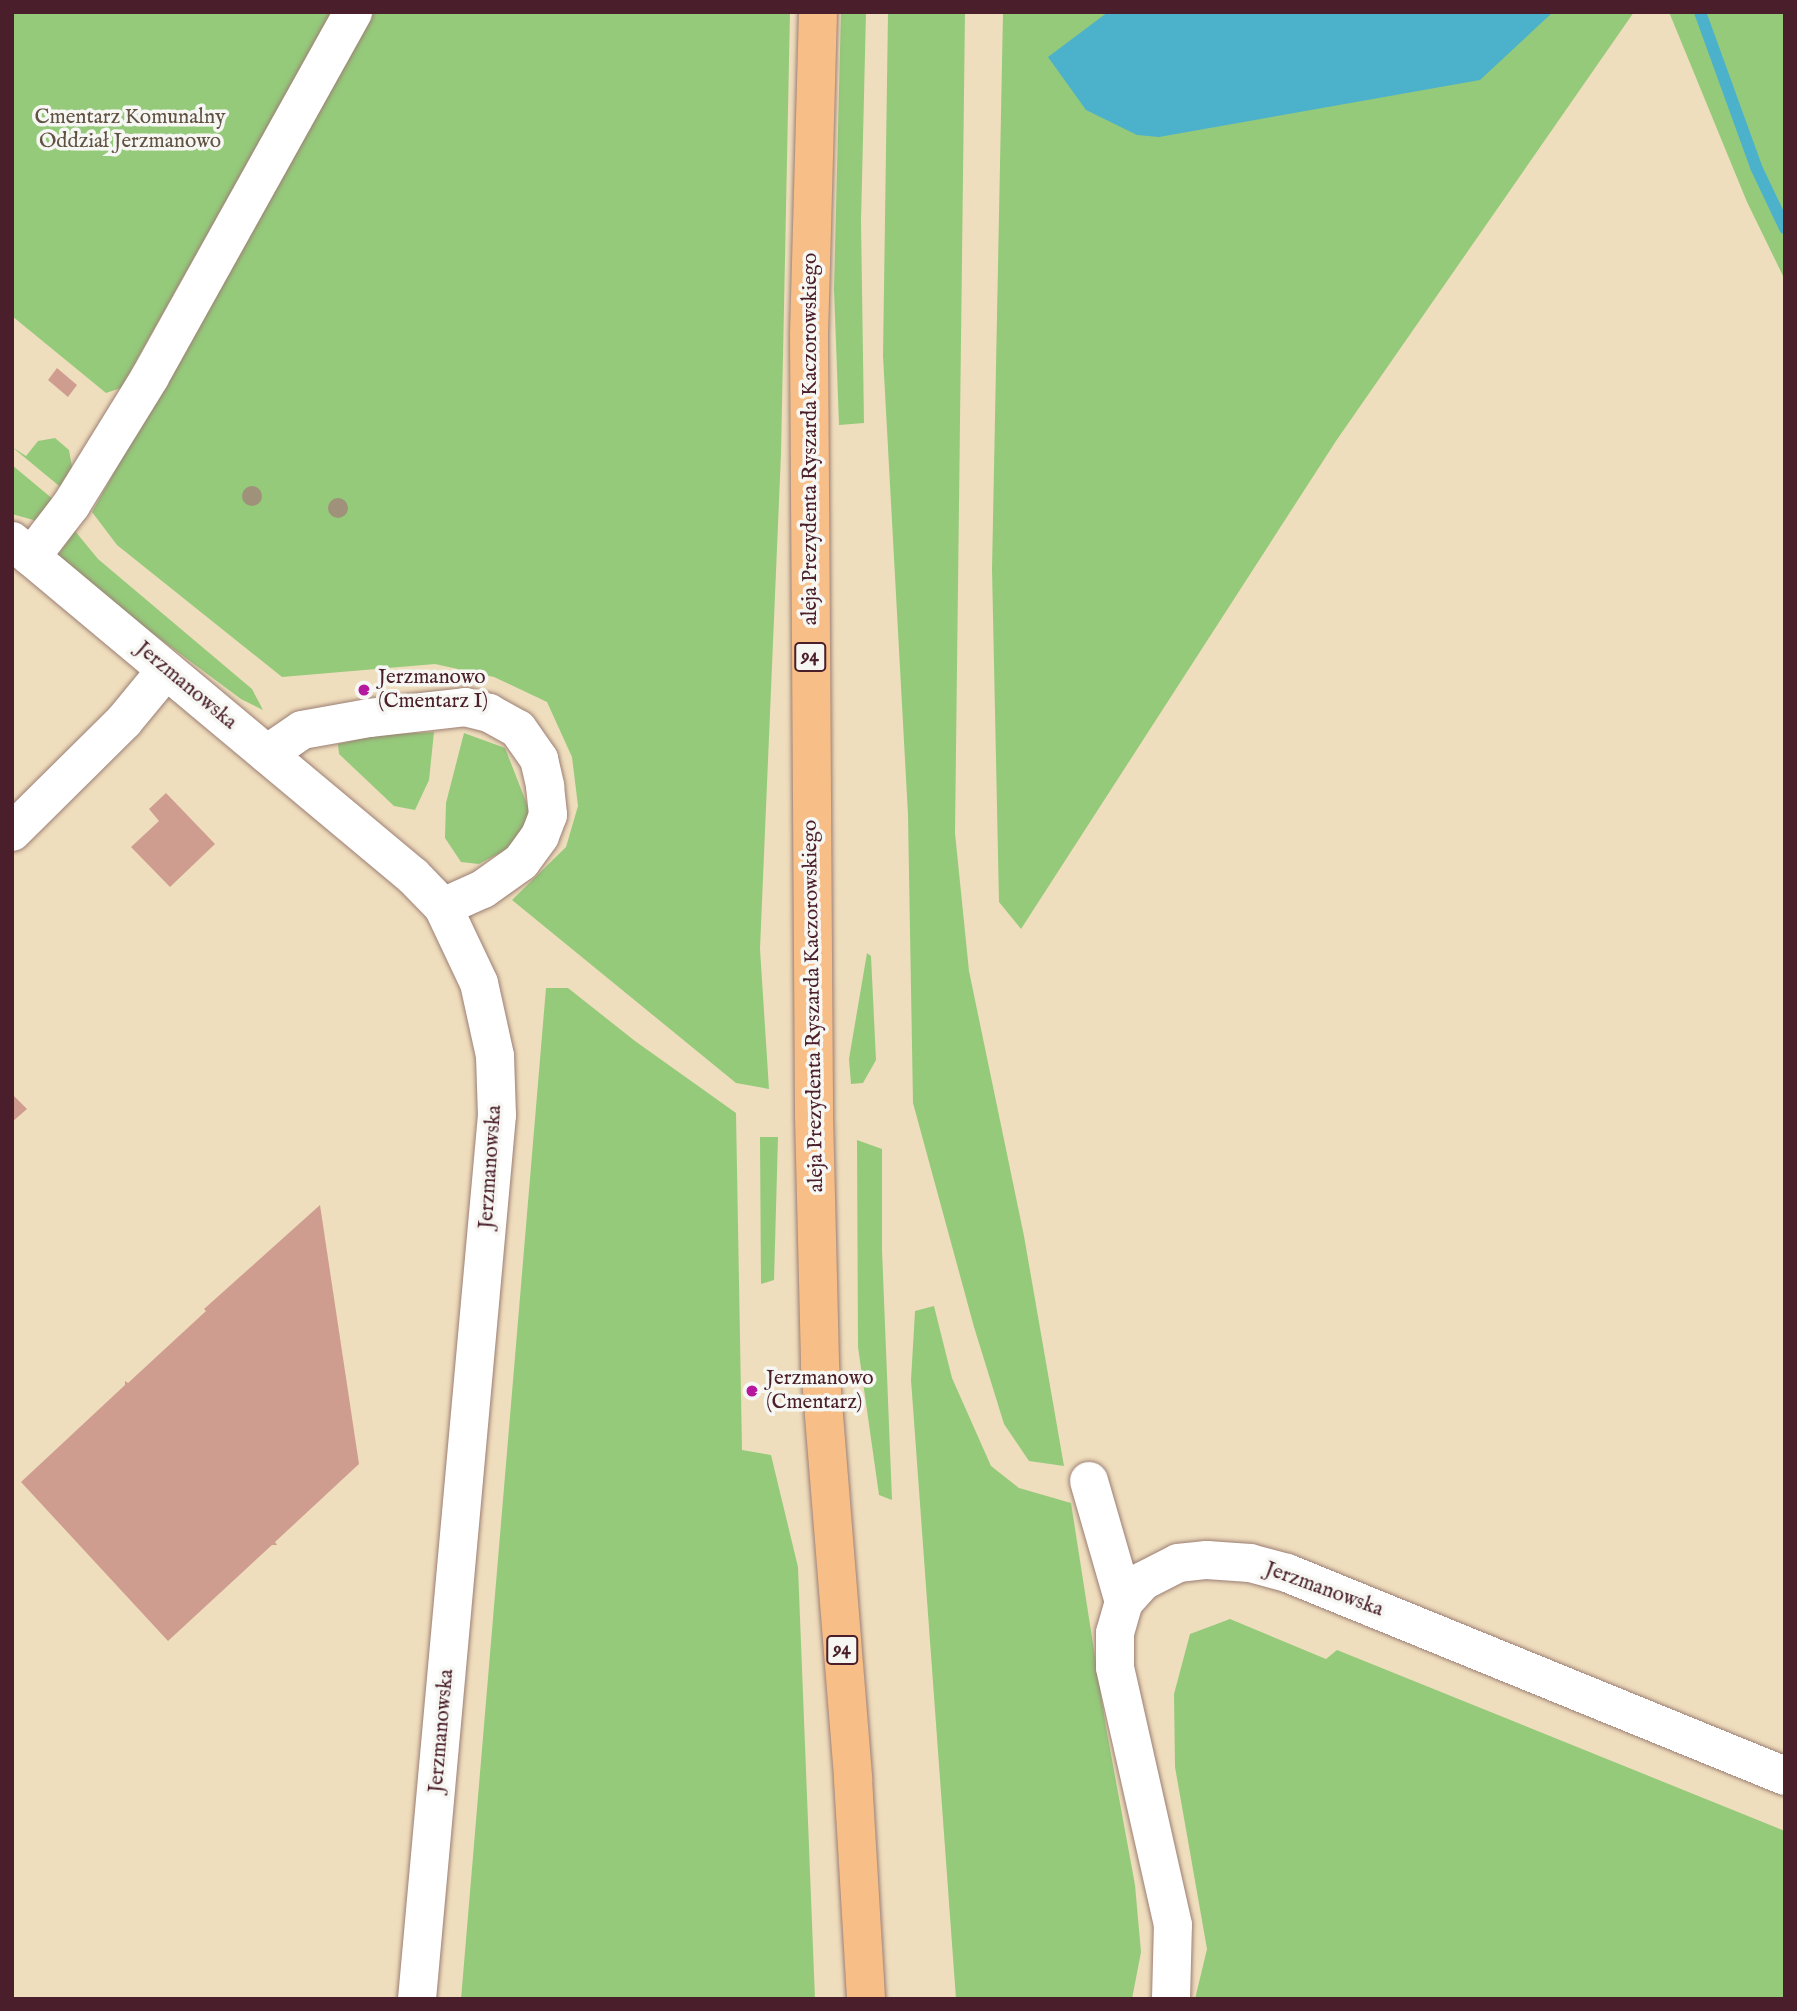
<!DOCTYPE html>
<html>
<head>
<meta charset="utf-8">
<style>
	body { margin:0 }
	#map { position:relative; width:1797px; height:2011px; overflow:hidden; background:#efdebd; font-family:"IM FELL English",serif }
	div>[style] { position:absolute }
	.green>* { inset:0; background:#95ca7b }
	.water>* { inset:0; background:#4cb1cb }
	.stream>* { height:12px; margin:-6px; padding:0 6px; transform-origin:6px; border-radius:6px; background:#4cb1cb }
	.building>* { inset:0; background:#cf9d90 }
	.roads { filter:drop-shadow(0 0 2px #9c7e74) drop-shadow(0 0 2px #9c7e74) }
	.minor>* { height:38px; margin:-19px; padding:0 19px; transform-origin:19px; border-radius:19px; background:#fff }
	.major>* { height:38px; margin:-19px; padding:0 19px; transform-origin:19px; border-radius:19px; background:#f7be87 }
	.trees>* { width:20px; height:20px; margin:-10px; border-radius:50%; background:#a0917a }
	.dots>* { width:19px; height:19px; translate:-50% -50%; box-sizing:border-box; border:4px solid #f6f6f2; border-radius:50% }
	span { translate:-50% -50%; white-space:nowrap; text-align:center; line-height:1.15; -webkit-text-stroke:7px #f6f6f2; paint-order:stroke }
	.shield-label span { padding:2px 5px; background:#f6f6f2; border:2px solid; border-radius:5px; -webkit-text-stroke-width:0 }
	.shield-label { font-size:19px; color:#4a1f2b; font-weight:700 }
	.park-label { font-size:21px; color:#605243 }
	.street-label { font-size:21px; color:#4a1f2b }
	.poi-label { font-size:21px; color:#4a1f2b }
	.left { translate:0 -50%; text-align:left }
	.frame { position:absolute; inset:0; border:14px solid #4a1f2b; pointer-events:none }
</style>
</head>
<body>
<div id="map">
	<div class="green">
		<i style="clip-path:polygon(12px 12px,332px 12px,121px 388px,106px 393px,12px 316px)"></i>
		<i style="clip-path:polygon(370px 12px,790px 12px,781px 454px,760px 949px,769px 1089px,736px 1083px,512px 900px,566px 847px,578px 806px,572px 757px,547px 702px,494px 677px,435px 664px,282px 677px,117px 545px,92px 512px)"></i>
		<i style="clip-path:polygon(841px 12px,866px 12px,861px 221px,864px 423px,839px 425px,834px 289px)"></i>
		<i style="clip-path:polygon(888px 12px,965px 12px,955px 833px,969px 971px,1024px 1236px,1064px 1466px,1029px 1461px,1004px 1424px,974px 1327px,913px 1103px,908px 815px,883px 356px)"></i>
		<i style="clip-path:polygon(1003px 12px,1634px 12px,1336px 441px,1021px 929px,999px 902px,992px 569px)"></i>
		<i style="clip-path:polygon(1669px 12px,1785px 12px,1785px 280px,1747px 202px)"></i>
		<i style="clip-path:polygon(55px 438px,69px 450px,74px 478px,64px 490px,12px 447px,26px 456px,38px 441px)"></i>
		<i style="clip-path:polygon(12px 465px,54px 500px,37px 521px,12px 514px)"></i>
		<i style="clip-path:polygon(75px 531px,98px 559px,252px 689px,263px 710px,241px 699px,148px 630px,58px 555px)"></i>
		<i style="clip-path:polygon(434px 732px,429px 780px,415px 810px,394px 806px,339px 754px,338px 744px,376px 735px)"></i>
		<i style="clip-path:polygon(464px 733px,505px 748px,530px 812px,513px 846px,479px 864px,461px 862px,445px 838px,446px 803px)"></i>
		<i style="clip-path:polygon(867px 953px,871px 956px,876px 1060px,863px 1083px,851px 1084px,849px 1059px)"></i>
		<i style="clip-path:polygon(546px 988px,568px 988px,635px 1041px,736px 1113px,742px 1450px,771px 1455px,798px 1567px,815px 1999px,461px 1999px)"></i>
		<i style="clip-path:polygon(760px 1137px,778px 1137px,774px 1280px,761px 1284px)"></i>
		<i style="clip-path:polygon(857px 1140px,882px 1149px,882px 1250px,892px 1500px,879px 1495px,858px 1347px)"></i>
		<i style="clip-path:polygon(934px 1306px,952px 1378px,991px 1466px,1019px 1488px,1071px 1503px,1106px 1727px,1135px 1885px,1141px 1952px,1132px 1999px,956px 1999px,911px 1380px,915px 1311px)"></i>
		<i style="clip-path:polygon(1230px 1619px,1326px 1659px,1337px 1650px,1785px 1831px,1785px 1999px,1195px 1999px,1207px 1949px,1175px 1767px,1174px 1694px,1190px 1634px)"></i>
	</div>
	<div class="water">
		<i style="clip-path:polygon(1108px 12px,1553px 12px,1480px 80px,1159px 137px,1137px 135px,1086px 110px,1048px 57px)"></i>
	</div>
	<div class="stream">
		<i style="left:1700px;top:12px;width:165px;rotate:70.1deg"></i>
		<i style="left:1756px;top:167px;width:68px;rotate:64.6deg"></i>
	</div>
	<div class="building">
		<i style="clip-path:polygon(57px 368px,77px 385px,68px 397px,48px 380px)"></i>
		<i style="clip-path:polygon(166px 793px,215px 844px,170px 887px,131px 847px,159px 821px,149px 809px)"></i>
		<i style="clip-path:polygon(12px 1094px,27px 1109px,12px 1122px)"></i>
		<i style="clip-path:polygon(320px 1205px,359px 1464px,275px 1542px,277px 1545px,272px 1545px,168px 1641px,21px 1482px,125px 1385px,125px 1381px,128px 1383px,206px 1311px,204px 1309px)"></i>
	</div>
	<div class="roads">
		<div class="minor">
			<i style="left:12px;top:541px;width:523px;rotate:39.88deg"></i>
			<i style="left:413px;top:876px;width:43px;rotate:45.9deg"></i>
			<i style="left:443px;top:907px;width:84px;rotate:64.7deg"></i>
			<i style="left:479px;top:983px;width:75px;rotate:77.6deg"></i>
			<i style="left:495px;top:1056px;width:59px;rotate:88.1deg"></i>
			<i style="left:497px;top:1115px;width:888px;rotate:95.17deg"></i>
			<i style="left:31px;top:557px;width:66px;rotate:-52.4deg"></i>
			<i style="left:71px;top:505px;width:150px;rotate:-58.3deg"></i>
			<i style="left:150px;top:377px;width:418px;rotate:-60.9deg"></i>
			<i style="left:267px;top:754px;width:42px;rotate:-34.4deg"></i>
			<i style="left:302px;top:730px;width:68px;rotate:-10.2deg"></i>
			<i style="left:369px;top:718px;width:97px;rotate:-6.5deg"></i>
			<i style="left:465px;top:707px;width:25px;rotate:14deg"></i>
			<i style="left:489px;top:713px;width:33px;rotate:29deg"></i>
			<i style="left:518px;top:729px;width:37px;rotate:55deg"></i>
			<i style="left:539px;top:759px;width:28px;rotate:77deg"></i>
			<i style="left:545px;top:786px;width:29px;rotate:84deg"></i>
			<i style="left:548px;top:815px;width:22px;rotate:111deg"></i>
			<i style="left:540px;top:836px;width:32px;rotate:126deg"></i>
			<i style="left:521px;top:862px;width:47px;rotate:144.6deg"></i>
			<i style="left:483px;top:889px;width:44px;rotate:155.8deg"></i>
			<i style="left:12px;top:832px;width:158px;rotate:-44.7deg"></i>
			<i style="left:124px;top:721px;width:66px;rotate:-50.5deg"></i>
			<i style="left:1089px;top:1481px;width:126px;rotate:73.9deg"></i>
			<i style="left:1171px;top:1999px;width:74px;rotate:-88.5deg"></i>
			<i style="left:1173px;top:1925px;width:264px;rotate:-102.7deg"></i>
			<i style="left:1115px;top:1667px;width:34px;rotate:-90deg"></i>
			<i style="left:1115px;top:1633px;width:32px;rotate:-74deg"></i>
			<i style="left:1124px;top:1602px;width:28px;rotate:-48deg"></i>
			<i style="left:1143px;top:1581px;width:39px;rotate:-27deg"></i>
			<i style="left:1178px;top:1563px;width:29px;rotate:-6deg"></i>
			<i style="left:1207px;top:1560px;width:43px;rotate:4deg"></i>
			<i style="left:1250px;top:1563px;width:38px;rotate:15deg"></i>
			<i style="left:1287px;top:1573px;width:538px;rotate:22.18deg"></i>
		</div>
		<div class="major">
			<i style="left:818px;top:12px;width:323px;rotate:91.6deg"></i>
			<i style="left:809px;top:335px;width:781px;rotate:89.63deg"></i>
			<i style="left:814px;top:1116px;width:250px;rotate:88.6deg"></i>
			<i style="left:820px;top:1366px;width:414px;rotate:85.4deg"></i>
			<i style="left:853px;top:1779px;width:220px;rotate:86.6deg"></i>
		</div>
	</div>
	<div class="trees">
		<i style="left:252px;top:496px"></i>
		<i style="left:338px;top:508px"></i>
	</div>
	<div class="dots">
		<i style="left:364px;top:690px;background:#b5179e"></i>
		<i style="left:752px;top:1391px;background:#b5179e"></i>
	</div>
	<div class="shield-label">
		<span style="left:810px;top:657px">94</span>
		<span style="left:842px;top:1650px">94</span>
	</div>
	<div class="park-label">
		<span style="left:130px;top:130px">Cmentarz Komunalny<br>Oddział Jerzmanowo</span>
	</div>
	<div class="street-label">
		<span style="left:811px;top:439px;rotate:-90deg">aleja Prezydenta Ryszarda Kaczorowskiego</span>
		<span style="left:186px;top:686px;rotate:40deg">Jerzmanowska</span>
		<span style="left:814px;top:1006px;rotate:-91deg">aleja Prezydenta Ryszarda Kaczorowskiego</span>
		<span style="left:491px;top:1167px;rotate:-86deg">Jerzmanowska</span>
		<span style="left:1324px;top:1590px;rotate:20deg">Jerzmanowska</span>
		<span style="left:442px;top:1731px;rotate:-85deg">Jerzmanowska</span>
	</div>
	<div class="poi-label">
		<span class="left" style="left:378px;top:690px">Jerzmanowo<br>(Cmentarz I)</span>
		<span class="left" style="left:766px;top:1391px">Jerzmanowo<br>(Cmentarz)</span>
	</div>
	<div class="frame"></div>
</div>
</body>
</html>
